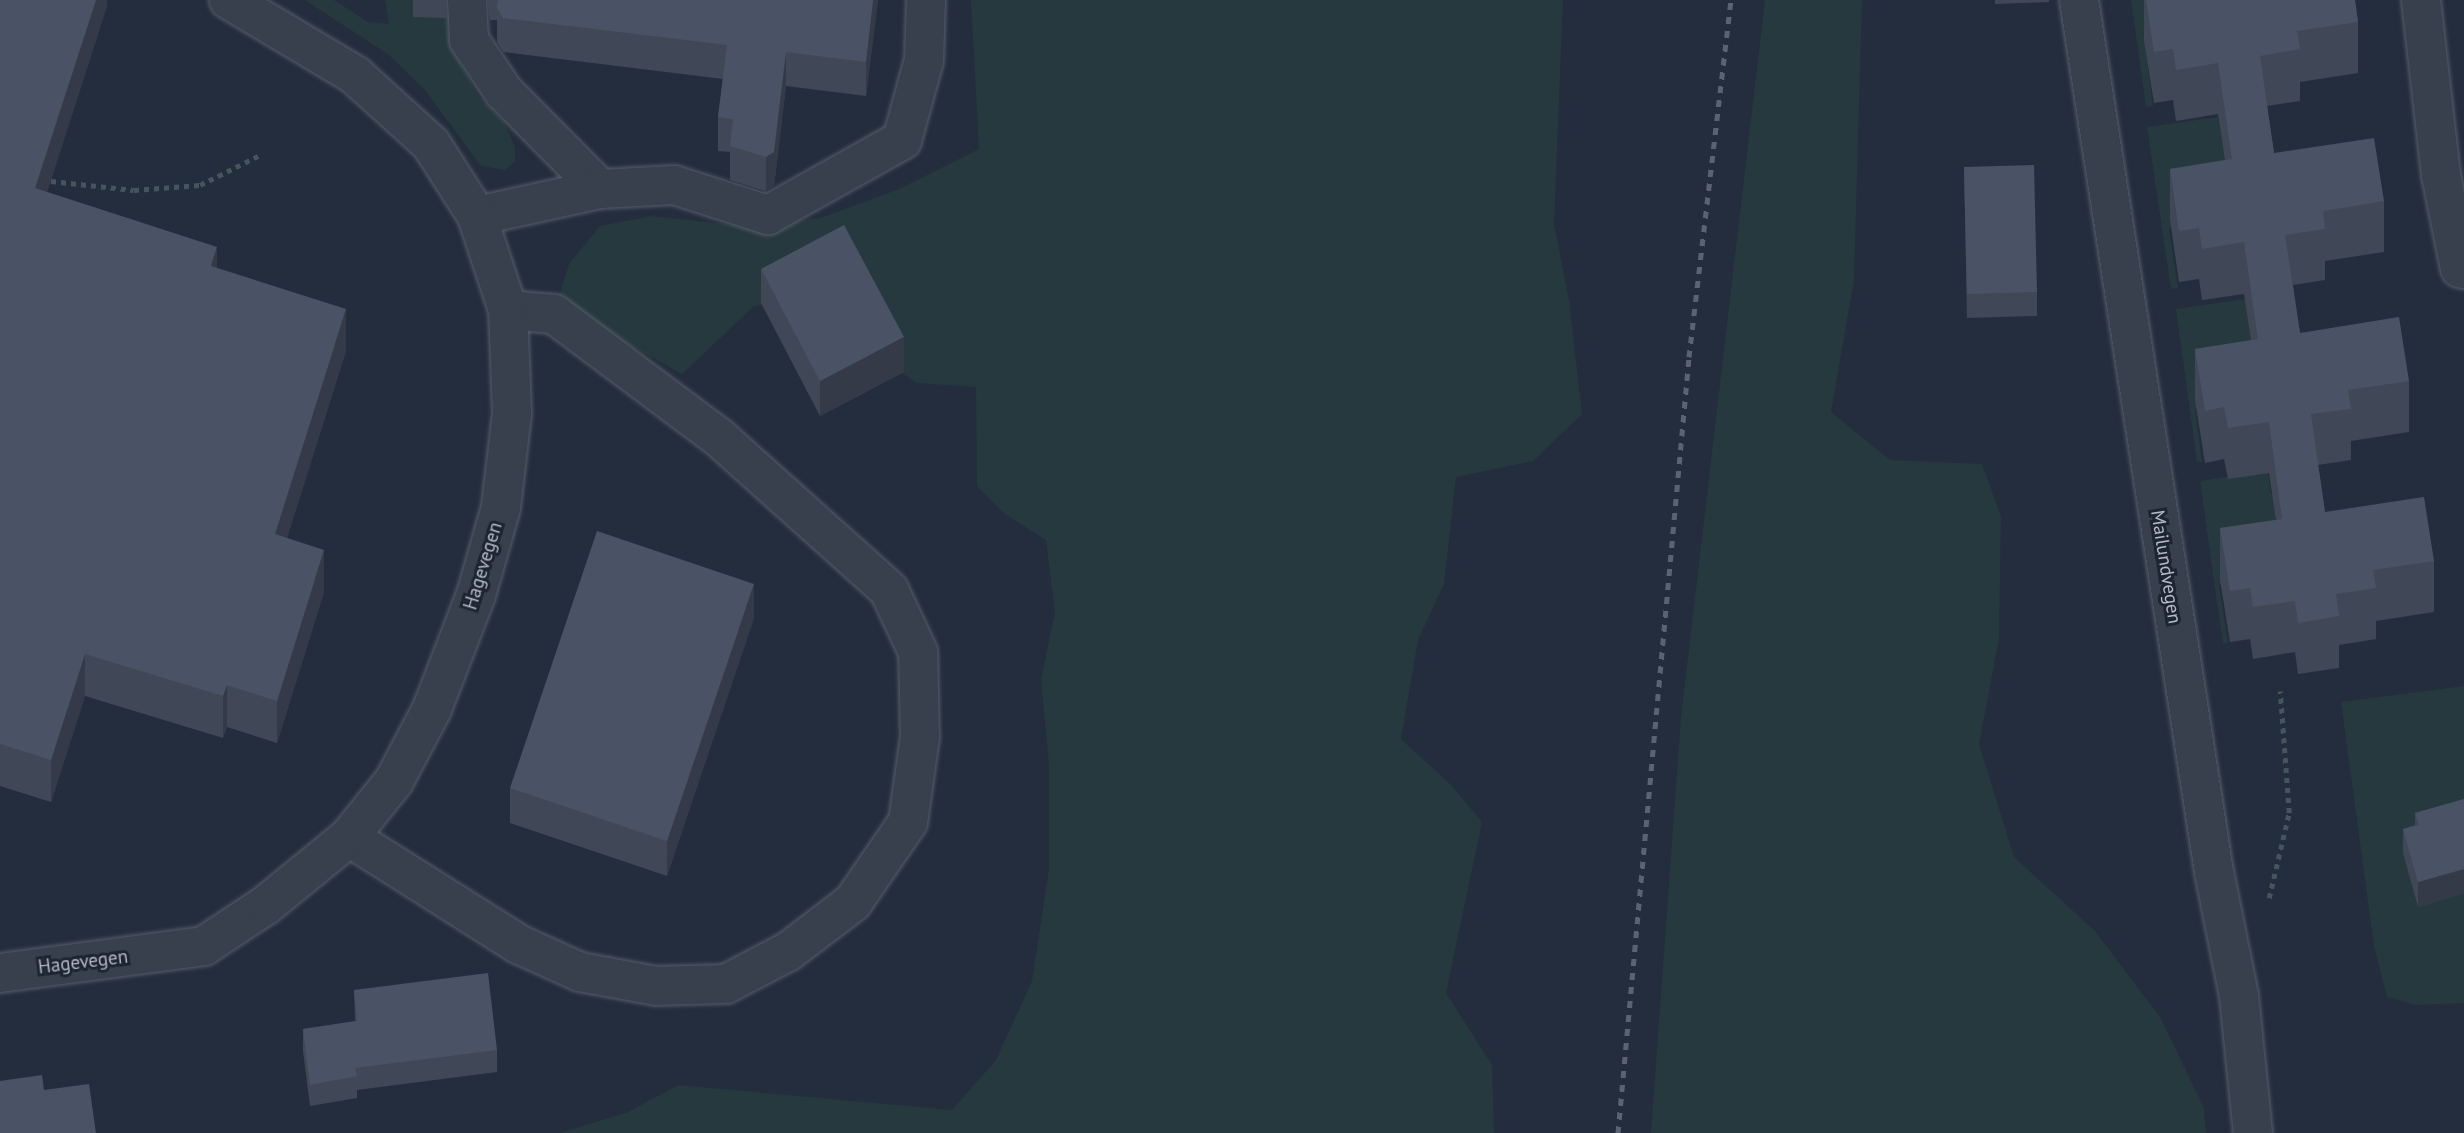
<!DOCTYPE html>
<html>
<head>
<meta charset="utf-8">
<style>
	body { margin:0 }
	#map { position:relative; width:2464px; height:1133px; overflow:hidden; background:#242d3d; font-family:"PT Sans",sans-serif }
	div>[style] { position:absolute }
	.green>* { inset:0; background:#26393e }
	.path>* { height:4.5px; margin-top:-2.25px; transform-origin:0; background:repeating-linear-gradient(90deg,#44565b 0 5px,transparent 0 10px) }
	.roads { filter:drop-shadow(0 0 2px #565d6b) drop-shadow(0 0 2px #565d6b) }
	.minor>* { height:38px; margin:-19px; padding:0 19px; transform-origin:19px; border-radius:19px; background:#383f4d }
	.rail>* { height:5px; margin-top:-2.5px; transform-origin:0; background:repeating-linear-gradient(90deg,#5a6274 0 7px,transparent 0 14px) }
	.wall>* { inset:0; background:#404757 }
	.shaded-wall>* { inset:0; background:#343a47 }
	.building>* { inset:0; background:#4a5365 }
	span { translate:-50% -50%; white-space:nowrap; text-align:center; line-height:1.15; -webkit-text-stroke:6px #1d2432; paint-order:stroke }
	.street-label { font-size:19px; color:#b4bac8 }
</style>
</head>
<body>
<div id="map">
	<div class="green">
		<i style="clip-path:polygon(305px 0,334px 0,368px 22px,389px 24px,385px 0,448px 0,455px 54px,477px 94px,504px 122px,515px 147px,515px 162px,505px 170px,481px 166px,425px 90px,389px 55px)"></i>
		<i style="clip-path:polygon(971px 0,1563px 0,1554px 224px,1569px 300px,1582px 414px,1533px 461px,1456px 477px,1444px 584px,1418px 640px,1401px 739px,1451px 785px,1482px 822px,1446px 993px,1492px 1065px,1494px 1133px,560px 1133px,628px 1112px,678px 1085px,952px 1110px,996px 1060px,1032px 981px,1049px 869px,1049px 765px,1041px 679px,1055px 613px,1046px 540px,1005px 514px,977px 486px,976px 387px,917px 383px,855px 342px,811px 300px,754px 306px,682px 374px,610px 334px,559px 296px,569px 264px,600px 226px,652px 216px,743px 226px,821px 218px,899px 189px,979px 149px)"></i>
		<i style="clip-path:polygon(1765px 0,1862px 0,1854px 280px,1831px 412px,1890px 460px,1982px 464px,2001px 516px,1999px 639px,1979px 744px,2014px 857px,2095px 931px,2160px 1017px,2204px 1108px,2206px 1133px,1651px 1133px,1681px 717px)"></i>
		<i style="clip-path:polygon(2131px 0,2242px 0,2145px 46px,2153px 106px,2146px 107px)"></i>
		<i style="clip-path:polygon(2218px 117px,2222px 139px,2262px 133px,2180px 226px,2169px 228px,2178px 288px,2171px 289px,2147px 127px)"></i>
		<i style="clip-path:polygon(2245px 299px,2287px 312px,2206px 407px,2195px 409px,2202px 462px,2197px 462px,2176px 309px)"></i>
		<i style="clip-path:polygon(2268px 471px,2271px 494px,2312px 488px,2232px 583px,2219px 585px,2228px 643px,2223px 644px,2200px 481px)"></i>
		<i style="clip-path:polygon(2464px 686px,2464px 1003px,2416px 1005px,2387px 997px,2374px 946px,2341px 702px)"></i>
	</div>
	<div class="path">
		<i style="left:51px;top:181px;width:83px;rotate:6.2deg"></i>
		<i style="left:134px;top:190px;width:66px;rotate:-4.3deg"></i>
		<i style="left:200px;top:185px;width:65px;rotate:-26.6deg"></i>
		<i style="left:2269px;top:898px;width:87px;rotate:-76.8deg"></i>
		<i style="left:2289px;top:813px;width:122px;rotate:-94.2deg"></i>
	</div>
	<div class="roads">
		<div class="minor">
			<i style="left:467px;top:0;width:40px;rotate:87.1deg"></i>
			<i style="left:469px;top:40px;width:63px;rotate:56.1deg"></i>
			<i style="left:504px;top:92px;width:136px;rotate:45.3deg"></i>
			<i style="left:2079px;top:0;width:882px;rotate:81.2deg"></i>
			<i style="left:2214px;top:872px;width:126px;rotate:78.6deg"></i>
			<i style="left:2239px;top:996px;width:138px;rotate:84.2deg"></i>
			<i style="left:2421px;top:0;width:176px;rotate:83.5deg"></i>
			<i style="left:2441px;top:175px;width:95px;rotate:78.5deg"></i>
			<i style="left:2460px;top:268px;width:4px;rotate:14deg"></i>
			<i style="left:477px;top:216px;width:126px;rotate:-12.4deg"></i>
			<i style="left:600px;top:189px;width:74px;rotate:-3.1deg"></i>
			<i style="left:674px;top:185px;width:99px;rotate:17.7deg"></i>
			<i style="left:768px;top:215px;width:154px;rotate:-29.2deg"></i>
			<i style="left:902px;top:140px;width:83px;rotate:-74.6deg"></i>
			<i style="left:924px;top:60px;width:60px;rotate:-88.1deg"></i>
			<i style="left:349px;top:837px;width:200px;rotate:32.3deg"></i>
			<i style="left:518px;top:944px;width:68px;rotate:24.3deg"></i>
			<i style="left:580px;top:972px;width:77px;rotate:10.4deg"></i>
			<i style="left:656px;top:986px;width:70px;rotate:-1.6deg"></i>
			<i style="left:726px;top:984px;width:71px;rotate:-27.6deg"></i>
			<i style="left:789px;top:951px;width:81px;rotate:-37.4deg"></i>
			<i style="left:853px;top:902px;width:97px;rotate:-55.5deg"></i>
			<i style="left:908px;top:822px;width:86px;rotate:-82deg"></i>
			<i style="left:920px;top:737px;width:85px;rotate:-91.3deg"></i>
			<i style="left:918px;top:652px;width:68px;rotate:-115.1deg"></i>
			<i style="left:889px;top:590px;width:226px;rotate:-138.1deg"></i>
			<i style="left:721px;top:439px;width:209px;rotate:-143.2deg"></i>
			<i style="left:554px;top:314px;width:46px;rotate:-175deg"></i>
			<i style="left:0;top:973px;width:206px;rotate:-7.5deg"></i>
			<i style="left:204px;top:946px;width:74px;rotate:-33.5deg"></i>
			<i style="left:266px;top:905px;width:107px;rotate:-39.3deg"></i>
			<i style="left:349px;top:837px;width:72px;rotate:-51.2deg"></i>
			<i style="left:394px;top:781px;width:81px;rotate:-62.2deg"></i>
			<i style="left:432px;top:709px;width:122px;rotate:-68.9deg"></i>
			<i style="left:476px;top:595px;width:91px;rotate:-74.1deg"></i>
			<i style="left:501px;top:507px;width:95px;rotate:-83.3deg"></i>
			<i style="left:512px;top:413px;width:103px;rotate:-92.2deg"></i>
			<i style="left:508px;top:310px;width:99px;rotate:-108.3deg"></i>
			<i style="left:477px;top:216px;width:85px;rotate:-122.6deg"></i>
			<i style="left:431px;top:144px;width:103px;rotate:-137.8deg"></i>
			<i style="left:355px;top:75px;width:147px;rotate:-149.2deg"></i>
		</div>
	</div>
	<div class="rail">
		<i style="left:1618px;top:1133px;width:779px;rotate:-84.77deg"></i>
		<i style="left:1689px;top:357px;width:359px;rotate:-83.3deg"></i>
	</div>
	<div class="wall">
		<i style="clip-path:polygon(0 0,107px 0,107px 6px,47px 192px,217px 268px,346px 351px,287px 538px,324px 592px,277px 743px,227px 727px,223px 738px,85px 696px,51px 802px,0 786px)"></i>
		<i style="clip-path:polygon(413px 0,447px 0,446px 18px,413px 17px)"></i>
		<i style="clip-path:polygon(487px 0,878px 0,866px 96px,786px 86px,774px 186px,766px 191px,730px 180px,730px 152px,718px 151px,718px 117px,723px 79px,503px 52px,497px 42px,497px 20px,490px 20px)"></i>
		<i style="clip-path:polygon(1995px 0,2049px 0,2049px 2px,1995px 4px)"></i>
		<i style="clip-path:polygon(2144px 0,2355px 0,2358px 22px,2358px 73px,2300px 82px,2300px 101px,2267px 106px,2274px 153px,2384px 201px,2384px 252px,2325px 261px,2325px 280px,2293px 285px,2300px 333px,2409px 381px,2409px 432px,2351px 441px,2351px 460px,2318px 465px,2325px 512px,2434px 561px,2434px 612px,2376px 621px,2376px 639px,2339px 645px,2339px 668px,2298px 674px,2295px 652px,2253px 659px,2250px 639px,2230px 642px,2220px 580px,2220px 528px,2276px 520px,2269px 473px,2228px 479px,2224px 459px,2205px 463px,2195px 400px,2195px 349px,2251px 340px,2244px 294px,2202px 300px,2199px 279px,2179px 282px,2170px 220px,2170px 169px,2225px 160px,2218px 114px,2176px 121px,2173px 100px,2154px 103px,2144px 41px)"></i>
		<i style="clip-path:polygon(1964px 167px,2037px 292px,2037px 316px,1967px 318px)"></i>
		<i style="clip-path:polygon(761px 269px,904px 372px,820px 416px,761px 303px)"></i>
		<i style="clip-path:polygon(754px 618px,667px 876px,510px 823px,510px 788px)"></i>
		<i style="clip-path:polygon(2464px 799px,2464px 893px,2418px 907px,2403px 853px,2403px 829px,2415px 825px,2415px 813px)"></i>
		<i style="clip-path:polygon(354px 990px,497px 1050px,497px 1072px,357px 1090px,357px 1098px,310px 1106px,303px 1051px,303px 1029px,355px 1021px)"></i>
	</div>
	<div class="shaded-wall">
		<i style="clip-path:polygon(96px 0,107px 0,107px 6px,35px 230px,35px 188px)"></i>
		<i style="clip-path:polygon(873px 0,878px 0,866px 96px,866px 62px)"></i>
		<i style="clip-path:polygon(786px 52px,786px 86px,774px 186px,766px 191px,766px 157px)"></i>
		<i style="clip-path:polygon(217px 247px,217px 288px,211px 266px)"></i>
		<i style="clip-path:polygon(346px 309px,346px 351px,275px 576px,275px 534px)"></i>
		<i style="clip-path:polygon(904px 337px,904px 372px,820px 416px,820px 381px)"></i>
		<i style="clip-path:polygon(324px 550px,324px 592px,277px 743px,277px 701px)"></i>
		<i style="clip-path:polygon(754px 584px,754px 618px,667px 876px,667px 841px)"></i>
		<i style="clip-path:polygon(85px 654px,85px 696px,51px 802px,51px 760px)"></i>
		<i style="clip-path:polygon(227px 685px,227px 727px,223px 738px,223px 696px)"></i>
		<i style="clip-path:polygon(2464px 869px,2464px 893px,2418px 907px,2418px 882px)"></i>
	</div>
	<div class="building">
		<i style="clip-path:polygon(0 0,96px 0,35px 188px,217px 247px,211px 266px,346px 309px,275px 534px,324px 550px,277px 701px,227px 685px,223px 696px,85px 654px,51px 760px,0 744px)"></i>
		<i style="clip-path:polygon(498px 0,873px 0,866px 62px,786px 52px,774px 152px,766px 157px,730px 146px,733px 119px,718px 117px,727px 45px,503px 18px,497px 8px)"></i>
		<i style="clip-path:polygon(2146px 0,2355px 0,2358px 22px,2297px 31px,2300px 49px,2260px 56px,2274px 153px,2374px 138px,2384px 201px,2323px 211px,2325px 229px,2285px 235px,2300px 333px,2399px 317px,2409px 381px,2348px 390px,2351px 409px,2311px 414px,2325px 512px,2424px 497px,2434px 561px,2373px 570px,2376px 588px,2336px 594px,2339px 616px,2298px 623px,2295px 601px,2253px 607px,2250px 588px,2230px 591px,2220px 528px,2282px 519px,2269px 422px,2228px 428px,2224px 407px,2205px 411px,2195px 349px,2258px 339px,2244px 242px,2202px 249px,2199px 228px,2179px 231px,2170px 169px,2232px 159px,2218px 63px,2176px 70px,2173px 49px,2154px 52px)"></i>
		<i style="clip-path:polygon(2034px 165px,2037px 292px,1967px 294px,1964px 167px)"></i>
		<i style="clip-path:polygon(844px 225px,904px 337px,820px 381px,761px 269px)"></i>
		<i style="clip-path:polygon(597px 531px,754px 584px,667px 841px,510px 788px)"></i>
		<i style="clip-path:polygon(2464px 799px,2464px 869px,2418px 882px,2403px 829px,2419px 825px,2415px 813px)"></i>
		<i style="clip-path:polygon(488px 973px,497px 1050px,355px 1068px,357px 1076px,310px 1085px,303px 1029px,357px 1021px,354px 990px)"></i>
		<i style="clip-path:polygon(42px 1075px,44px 1090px,89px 1084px,96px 1133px,0 1133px,0 1081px)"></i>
	</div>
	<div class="street-label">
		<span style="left:483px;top:566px;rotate:-73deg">Hagevegen</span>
		<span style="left:2166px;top:567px;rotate:81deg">Mailundvegen</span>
		<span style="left:83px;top:962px;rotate:-7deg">Hagevegen</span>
	</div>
</div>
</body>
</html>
